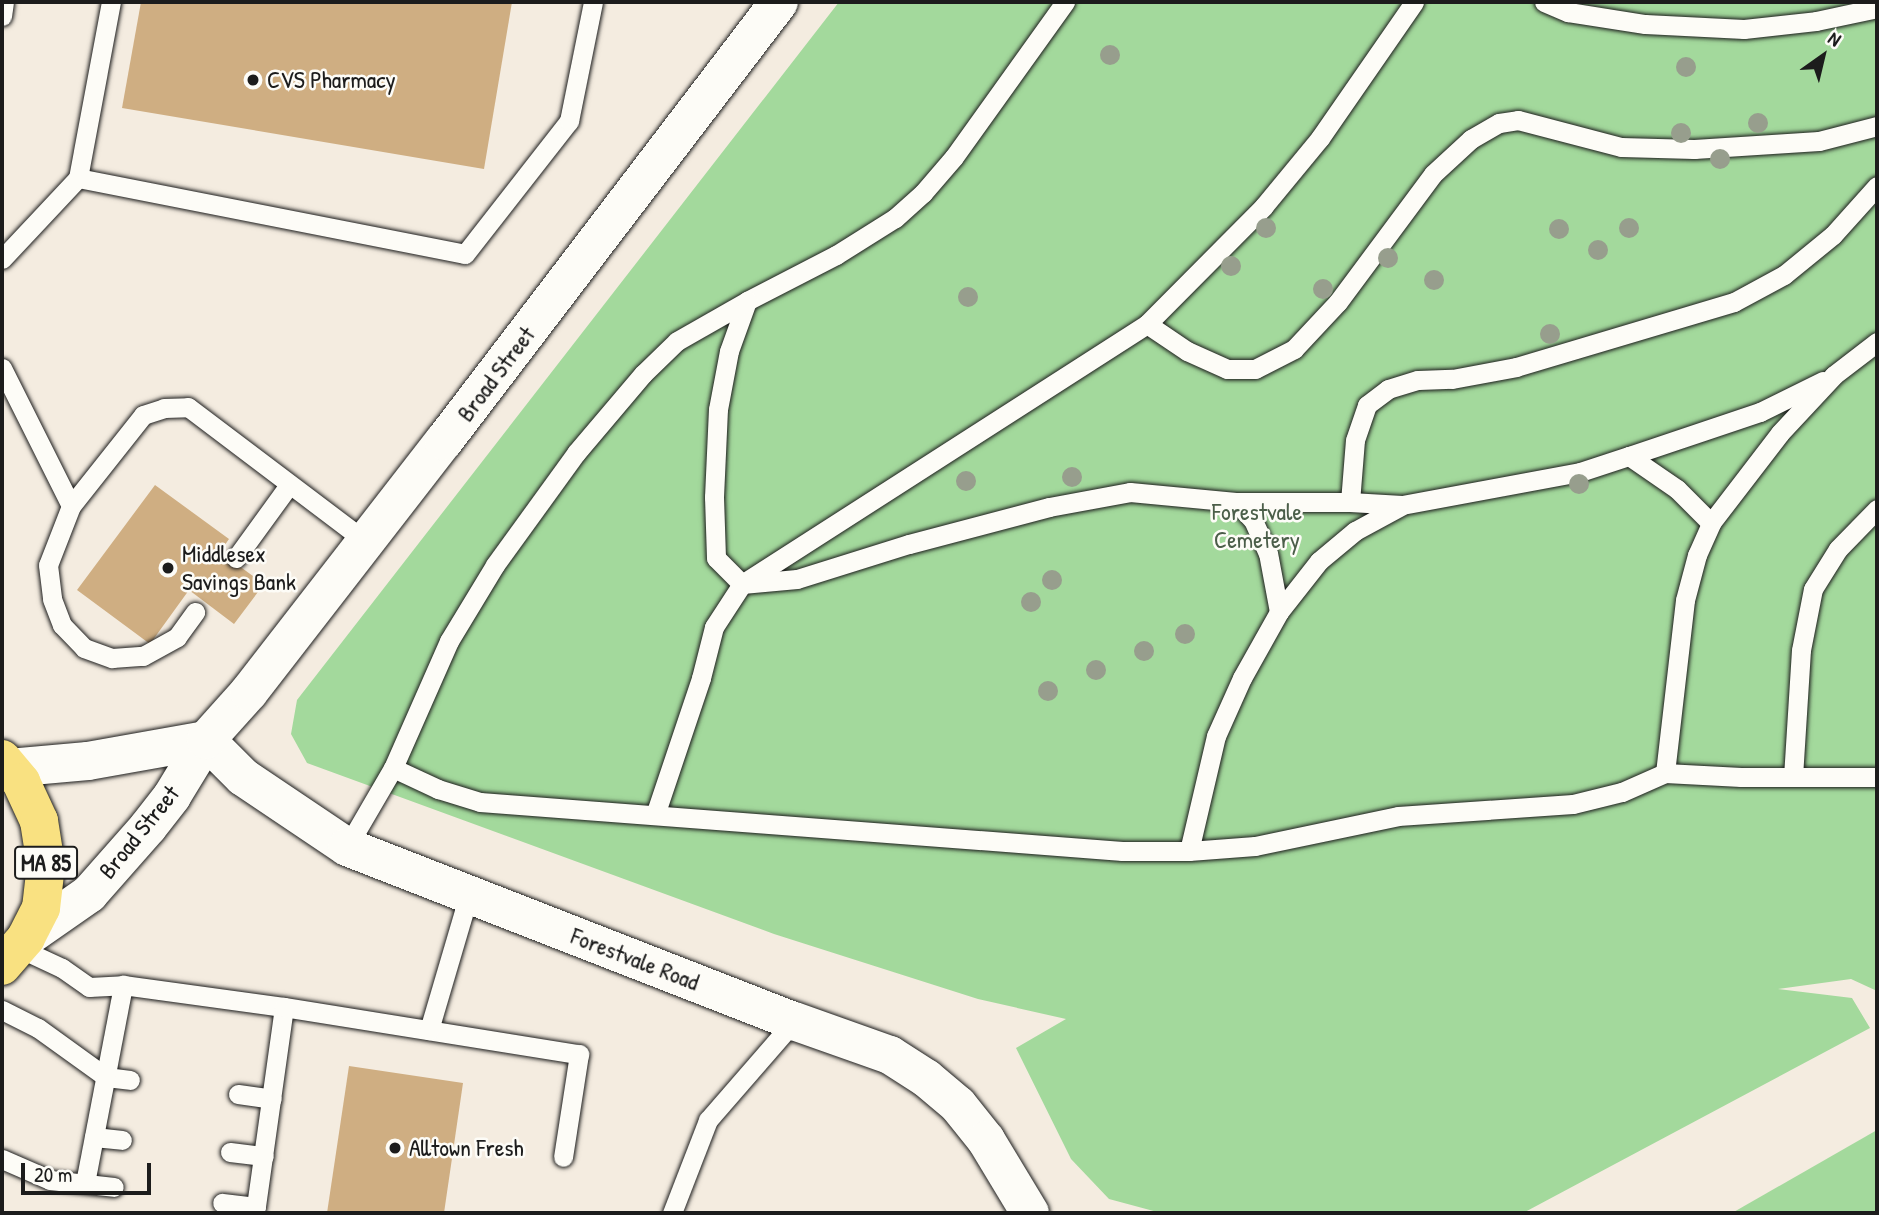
<!DOCTYPE html>
<html>
<head>
<meta charset="utf-8">
<style>
	body { margin:0 }
	#map { position:relative; width:1879px; height:1215px; overflow:hidden; background:#f4ece0; font-family:"Patrick Hand",sans-serif }
	div>[style] { position:absolute }
	.green>* { inset:0; background:#a3d99c }
	.building>* { inset:0; background:#cfae82 }
	.roads { filter:drop-shadow(0 0 2px #1c1c1c) drop-shadow(0 0 2px #1c1c1c) }
	.lane>* { height:19px; margin:-9.5px; padding:0 9.5px; transform-origin:9.5px; border-radius:9.5px; background:#fdfcf7 }
	.secondary>* { height:38px; margin:-19px; padding:0 19px; transform-origin:19px; border-radius:19px; background:#fdfcf7 }
	.primary>* { height:38px; margin:-19px; padding:0 19px; transform-origin:19px; border-radius:19px; background:#f9e181 }
	.trees>* { width:20px; height:20px; margin:-10px; border-radius:50%; background:#979e8d }
	.dots>* { width:19px; height:19px; translate:-50% -50%; box-sizing:border-box; border:4px solid #fdfcf7; border-radius:50% }
	span { translate:-50% -50%; white-space:nowrap; text-align:center; line-height:1.15; -webkit-text-stroke:5px #fdfcf7; paint-order:stroke }
	.shield-label span { padding:2px 5px; background:#fdfcf7; border:2px solid; border-radius:5px; -webkit-text-stroke-width:0 }
	.shield-label { font-size:23px; color:#1c1c1c; font-weight:700 }
	.poi-label { font-size:24px; color:#1c1c1c }
	.left { translate:0 -50%; text-align:left }
	.street-label { font-size:24px; color:#1c1c1c }
	.park-label { font-size:24px; color:#4b5e49 }
	.frame { position:absolute; inset:0; border:4px solid #1c1c1c; pointer-events:none }
	.north { position:absolute; left:1788px; top:21px; width:70px; height:70px; -webkit-text-stroke:5px #fdfcf7; paint-order:stroke; rotate:34deg; font-size:19px; font-weight:700; line-height:28px; text-align:center; color:#1c1c1c }
	.north::after { content:''; display:block; margin:auto; width:24px; height:32px; background:#1c1c1c; clip-path:polygon(50% 0,100% 100%,50% 72%,0 100%) }
	.scale { position:absolute; left:21px; top:1163px; width:130px; height:32px; box-sizing:border-box; border:4px solid #1c1c1c; border-top:0; padding-left:9px; font-size:21px; line-height:24px; white-space:nowrap; color:#1c1c1c; -webkit-text-stroke:5px #fdfcf7; paint-order:stroke }
</style>
</head>
<body>
<div id="map">
	<div class="green">
		<i style="clip-path:polygon(839px 2px,1877px 2px,1877px 991px,1851px 979px,1778px 989px,1852px 998px,1870px 1028px,1523px 1213px,1161px 1213px,1109px 1199px,1071px 1159px,1016px 1048px,1066px 1019px,978px 999px,774px 934px,307px 763px,291px 734px,297px 700px)"></i>
		<i style="clip-path:polygon(1877px 1130px,1877px 1213px,1732px 1213px)"></i>
	</div>
	<div class="building">
		<i style="clip-path:polygon(141px 2px,512px 2px,484px 169px,122px 108px)"></i>
		<i style="clip-path:polygon(155px 485px,229px 539px,220px 552px,264px 584px,234px 624px,189px 590px,150px 644px,77px 590px)"></i>
		<i style="clip-path:polygon(349px 1066px,463px 1083px,444px 1213px,327px 1213px)"></i>
	</div>
	<div class="roads">
		<div class="lane">
			<i style="left:1065px;top:2px;width:191px;rotate:125.6deg"></i>
			<i style="left:954px;top:157px;width:48px;rotate:130.7deg"></i>
			<i style="left:923px;top:193px;width:38px;rotate:138deg"></i>
			<i style="left:895px;top:218px;width:70px;rotate:147.9deg"></i>
			<i style="left:836px;top:255px;width:100px;rotate:152.7deg"></i>
			<i style="left:747px;top:301px;width:53px;rotate:109.8deg"></i>
			<i style="left:729px;top:351px;width:59px;rotate:100.7deg"></i>
			<i style="left:718px;top:409px;width:88px;rotate:92.6deg"></i>
			<i style="left:714px;top:497px;width:61px;rotate:88.1deg"></i>
			<i style="left:716px;top:558px;width:37px;rotate:45deg"></i>
			<i style="left:742px;top:584px;width:481px;rotate:-32.7deg"></i>
			<i style="left:1147px;top:324px;width:166px;rotate:-45.2deg"></i>
			<i style="left:1264px;top:206px;width:88px;rotate:-50.5deg"></i>
			<i style="left:1320px;top:138px;width:165px;rotate:-55.3deg"></i>
			<i style="left:1544px;top:2px;width:26px;rotate:23deg"></i>
			<i style="left:1568px;top:12px;width:78px;rotate:8.9deg"></i>
			<i style="left:1645px;top:24px;width:99px;rotate:2.9deg"></i>
			<i style="left:1744px;top:29px;width:72px;rotate:-6.3deg"></i>
			<i style="left:1816px;top:21px;width:62px;rotate:-12deg"></i>
			<i style="left:2px;top:16px;width:14px;rotate:-82deg"></i>
			<i style="left:78px;top:178px;width:179px;rotate:-79.4deg"></i>
			<i style="left:2px;top:259px;width:111px;rotate:-46.8deg"></i>
			<i style="left:78px;top:178px;width:394px;rotate:11.1deg"></i>
			<i style="left:465px;top:254px;width:169px;rotate:-52deg"></i>
			<i style="left:569px;top:121px;width:121px;rotate:-78.6deg"></i>
			<i style="left:1147px;top:324px;width:48px;rotate:34deg"></i>
			<i style="left:1187px;top:351px;width:44px;rotate:24.2deg"></i>
			<i style="left:1227px;top:369px;width:28px"></i>
			<i style="left:1255px;top:369px;width:44px;rotate:-27.1deg"></i>
			<i style="left:1294px;top:349px;width:64px;rotate:-46.9deg"></i>
			<i style="left:1338px;top:302px;width:159px;rotate:-53.4deg"></i>
			<i style="left:1433px;top:174px;width:52px;rotate:-42.6deg"></i>
			<i style="left:1471px;top:139px;width:32px;rotate:-30deg"></i>
			<i style="left:1499px;top:123px;width:19px;rotate:-9deg"></i>
			<i style="left:1518px;top:120px;width:106px;rotate:14.7deg"></i>
			<i style="left:1621px;top:147px;width:73px;rotate:1.6deg"></i>
			<i style="left:1694px;top:149px;width:125px;rotate:-3.7deg"></i>
			<i style="left:1819px;top:141px;width:60px;rotate:-14.5deg"></i>
			<i style="left:2px;top:368px;width:154px;rotate:63.4deg"></i>
			<i style="left:71px;top:506px;width:116px;rotate:-51.6deg"></i>
			<i style="left:143px;top:415px;width:22px;rotate:-18deg"></i>
			<i style="left:164px;top:408px;width:24px;rotate:-2deg"></i>
			<i style="left:188px;top:407px;width:222px;rotate:37.1deg"></i>
			<i style="left:1629px;top:456px;width:138px;rotate:-18.6deg"></i>
			<i style="left:1760px;top:412px;width:70px;rotate:-26.2deg"></i>
			<i style="left:1236px;top:502px;width:25px;rotate:47deg"></i>
			<i style="left:1253px;top:520px;width:36px;rotate:66deg"></i>
			<i style="left:1268px;top:553px;width:60px;rotate:79.4deg"></i>
			<i style="left:1279px;top:612px;width:65px;rotate:-51.9deg"></i>
			<i style="left:1319px;top:561px;width:47px;rotate:-39.8deg"></i>
			<i style="left:1355px;top:531px;width:52px;rotate:-28.5deg"></i>
			<i style="left:1350px;top:502px;width:52px;rotate:3.3deg"></i>
			<i style="left:1402px;top:505px;width:181px;rotate:-10.5deg"></i>
			<i style="left:1580px;top:472px;width:52px;rotate:-18.1deg"></i>
			<i style="left:1629px;top:456px;width:58px;rotate:34.5deg"></i>
			<i style="left:1677px;top:489px;width:48px;rotate:45deg"></i>
			<i style="left:71px;top:506px;width:63px;rotate:111.3deg"></i>
			<i style="left:48px;top:565px;width:34px;rotate:83deg"></i>
			<i style="left:52px;top:599px;width:28px;rotate:69deg"></i>
			<i style="left:62px;top:625px;width:32px;rotate:46deg"></i>
			<i style="left:84px;top:648px;width:30px;rotate:20deg"></i>
			<i style="left:112px;top:658px;width:31px;rotate:-4deg"></i>
			<i style="left:143px;top:656px;width:39px;rotate:-29deg"></i>
			<i style="left:177px;top:637px;width:31px;rotate:-54deg"></i>
			<i style="left:236px;top:558px;width:90px;rotate:-54deg"></i>
			<i style="left:393px;top:768px;width:139px;rotate:-66.2deg"></i>
			<i style="left:449px;top:641px;width:89px;rotate:-58.8deg"></i>
			<i style="left:495px;top:565px;width:138px;rotate:-54.1deg"></i>
			<i style="left:576px;top:453px;width:104px;rotate:-49.7deg"></i>
			<i style="left:643px;top:374px;width:47px;rotate:-44.1deg"></i>
			<i style="left:677px;top:341px;width:81px;rotate:-29.7deg"></i>
			<i style="left:1665px;top:773px;width:174px;rotate:-83.4deg"></i>
			<i style="left:1685px;top:600px;width:47px;rotate:-75.1deg"></i>
			<i style="left:1697px;top:555px;width:35px;rotate:-66deg"></i>
			<i style="left:1711px;top:523px;width:113px;rotate:-52.5deg"></i>
			<i style="left:1780px;top:433px;width:79px;rotate:-47deg"></i>
			<i style="left:1834px;top:375px;width:54px;rotate:-37.5deg"></i>
			<i style="left:1793px;top:777px;width:127px;rotate:-86.4deg"></i>
			<i style="left:1801px;top:650px;width:62px;rotate:-78.9deg"></i>
			<i style="left:1813px;top:589px;width:47px;rotate:-58deg"></i>
			<i style="left:1838px;top:549px;width:56px;rotate:-45.7deg"></i>
			<i style="left:655px;top:815px;width:145px;rotate:-71.4deg"></i>
			<i style="left:701px;top:678px;width:53px;rotate:-75.7deg"></i>
			<i style="left:714px;top:627px;width:51px;rotate:-56.9deg"></i>
			<i style="left:742px;top:584px;width:55px;rotate:-5.2deg"></i>
			<i style="left:797px;top:579px;width:117px;rotate:-17.4deg"></i>
			<i style="left:909px;top:544px;width:145px;rotate:-14.8deg"></i>
			<i style="left:1049px;top:507px;width:82px;rotate:-10.5deg"></i>
			<i style="left:1130px;top:492px;width:106px;rotate:5.4deg"></i>
			<i style="left:1236px;top:502px;width:114px"></i>
			<i style="left:1350px;top:502px;width:62px;rotate:-85.4deg"></i>
			<i style="left:1355px;top:440px;width:37px;rotate:-71deg"></i>
			<i style="left:1367px;top:405px;width:26px;rotate:-37deg"></i>
			<i style="left:1388px;top:389px;width:31px;rotate:-17deg"></i>
			<i style="left:1418px;top:380px;width:34px;rotate:-2deg"></i>
			<i style="left:1452px;top:379px;width:65px;rotate:-10.6deg"></i>
			<i style="left:1516px;top:367px;width:227px;rotate:-16.6deg"></i>
			<i style="left:1734px;top:302px;width:57px;rotate:-28.4deg"></i>
			<i style="left:1784px;top:275px;width:63px;rotate:-39.2deg"></i>
			<i style="left:1833px;top:235px;width:66px;rotate:-48.1deg"></i>
			<i style="left:347px;top:847px;width:91px;rotate:-59.8deg"></i>
			<i style="left:393px;top:768px;width:50px;rotate:25deg"></i>
			<i style="left:438px;top:789px;width:44px;rotate:17.2deg"></i>
			<i style="left:480px;top:802px;width:644px;rotate:4.36deg"></i>
			<i style="left:1122px;top:851px;width:67px"></i>
			<i style="left:1189px;top:851px;width:66px;rotate:-4.3deg"></i>
			<i style="left:1255px;top:846px;width:146px;rotate:-11.8deg"></i>
			<i style="left:1398px;top:816px;width:175px;rotate:-3.9deg"></i>
			<i style="left:1573px;top:804px;width:50px;rotate:-13.8deg"></i>
			<i style="left:1622px;top:792px;width:47px;rotate:-23.8deg"></i>
			<i style="left:1665px;top:773px;width:76px;rotate:3deg"></i>
			<i style="left:1741px;top:777px;width:136px"></i>
			<i style="left:1189px;top:851px;width:118px;rotate:-76.8deg"></i>
			<i style="left:1216px;top:736px;width:64px;rotate:-65.9deg"></i>
			<i style="left:1242px;top:678px;width:76px;rotate:-60.7deg"></i>
			<i style="left:19px;top:948px;width:47px;rotate:24.9deg"></i>
			<i style="left:62px;top:968px;width:33px;rotate:35deg"></i>
			<i style="left:89px;top:987px;width:34px;rotate:-3deg"></i>
			<i style="left:123px;top:985px;width:162px;rotate:7.8deg"></i>
			<i style="left:284px;top:1007px;width:202px;rotate:98deg"></i>
			<i style="left:256px;top:1207px;width:34px;rotate:-173deg"></i>
			<i style="left:284px;top:1007px;width:299px;rotate:9.1deg"></i>
			<i style="left:579px;top:1054px;width:104px;rotate:98.8deg"></i>
			<i style="left:2px;top:1010px;width:40px;rotate:26.6deg"></i>
			<i style="left:38px;top:1028px;width:84px;rotate:35.8deg"></i>
			<i style="left:106px;top:1077px;width:24px;rotate:7deg"></i>
			<i style="left:429px;top:1030px;width:142px;rotate:-73.6deg"></i>
			<i style="left:238px;top:1094px;width:34px;rotate:8deg"></i>
			<i style="left:94px;top:1137px;width:28px;rotate:6deg"></i>
			<i style="left:230px;top:1152px;width:34px;rotate:7deg"></i>
			<i style="left:2px;top:1159px;width:52px;rotate:23.6deg"></i>
			<i style="left:50px;top:1180px;width:64px;rotate:6.2deg"></i>
			<i style="left:85px;top:1183px;width:202px;rotate:-79.1deg"></i>
			<i style="left:672px;top:1213px;width:100px;rotate:-68.8deg"></i>
			<i style="left:708px;top:1120px;width:131px;rotate:-49deg"></i>
		</div>
		<div class="secondary">
			<i style="left:206px;top:740px;width:52px;rotate:45deg"></i>
			<i style="left:243px;top:777px;width:125px;rotate:33.9deg"></i>
			<i style="left:347px;top:847px;width:480px;rotate:21.3deg"></i>
			<i style="left:794px;top:1021px;width:102px;rotate:19.5deg"></i>
			<i style="left:890px;top:1055px;width:43px;rotate:32.6deg"></i>
			<i style="left:926px;top:1078px;width:42px;rotate:40.2deg"></i>
			<i style="left:958px;top:1105px;width:45px;rotate:51.3deg"></i>
			<i style="left:986px;top:1140px;width:85px;rotate:58.9deg"></i>
			<i style="left:9px;top:768px;width:79px;rotate:-5.1deg"></i>
			<i style="left:88px;top:761px;width:120px;rotate:-10.1deg"></i>
			<i style="left:26px;top:938px;width:77px;rotate:-34.9deg"></i>
			<i style="left:89px;top:894px;width:89px;rotate:-48.6deg"></i>
			<i style="left:148px;top:827px;width:39px;rotate:-52deg"></i>
			<i style="left:172px;top:796px;width:66px;rotate:-58.7deg"></i>
			<i style="left:206px;top:740px;width:64px;rotate:-48.1deg"></i>
			<i style="left:249px;top:692px;width:318px;rotate:-52.2deg"></i>
			<i style="left:444px;top:441px;width:552px;rotate:-52.65deg"></i>
		</div>
		<div class="primary">
			<i style="left:2px;top:759px;width:30px;rotate:50deg"></i>
			<i style="left:21px;top:782px;width:43px;rotate:65.2deg"></i>
			<i style="left:39px;top:821px;width:45px;rotate:81deg"></i>
			<i style="left:46px;top:865px;width:43px;rotate:96.6deg"></i>
			<i style="left:41px;top:908px;width:34px;rotate:117deg"></i>
			<i style="left:26px;top:938px;width:37px;rotate:131deg"></i>
		</div>
	</div>
	<div class="trees">
		<i style="left:1110px;top:55px"></i>
		<i style="left:1686px;top:67px"></i>
		<i style="left:1758px;top:123px"></i>
		<i style="left:1681px;top:133px"></i>
		<i style="left:1720px;top:159px"></i>
		<i style="left:1266px;top:228px"></i>
		<i style="left:1629px;top:228px"></i>
		<i style="left:1559px;top:229px"></i>
		<i style="left:1598px;top:250px"></i>
		<i style="left:1388px;top:258px"></i>
		<i style="left:1231px;top:266px"></i>
		<i style="left:1434px;top:280px"></i>
		<i style="left:1323px;top:289px"></i>
		<i style="left:968px;top:297px"></i>
		<i style="left:1550px;top:334px"></i>
		<i style="left:1072px;top:477px"></i>
		<i style="left:966px;top:481px"></i>
		<i style="left:1579px;top:484px"></i>
		<i style="left:1052px;top:580px"></i>
		<i style="left:1031px;top:602px"></i>
		<i style="left:1185px;top:634px"></i>
		<i style="left:1144px;top:651px"></i>
		<i style="left:1096px;top:670px"></i>
		<i style="left:1048px;top:691px"></i>
	</div>
	<div class="dots">
		<i style="left:253px;top:80px;background:#1c1c1c"></i>
		<i style="left:168px;top:568px;background:#1c1c1c"></i>
		<i style="left:395px;top:1148px;background:#1c1c1c"></i>
	</div>
	<div class="shield-label">
		<span style="left:46px;top:863px">MA 85</span>
	</div>
	<div class="poi-label">
		<span class="left" style="left:267px;top:80px">CVS Pharmacy</span>
		<span class="left" style="left:182px;top:568px">Middlesex<br>Savings Bank</span>
		<span class="left" style="left:409px;top:1148px">Alltown Fresh</span>
	</div>
	<div class="street-label">
		<span style="left:496px;top:374px;rotate:-53deg">Broad Street</span>
		<span style="left:139px;top:832px;rotate:-51deg">Broad Street</span>
		<span style="left:635px;top:959px;rotate:21deg">Forestvale Road</span>
	</div>
	<div class="park-label">
		<span style="left:1257px;top:526px">Forestvale<br>Cemetery</span>
	</div>
	<div class="frame"></div>
	<div class="north">N</div>
	<div class="scale">20 m</div>
</div>
</body>
</html>
